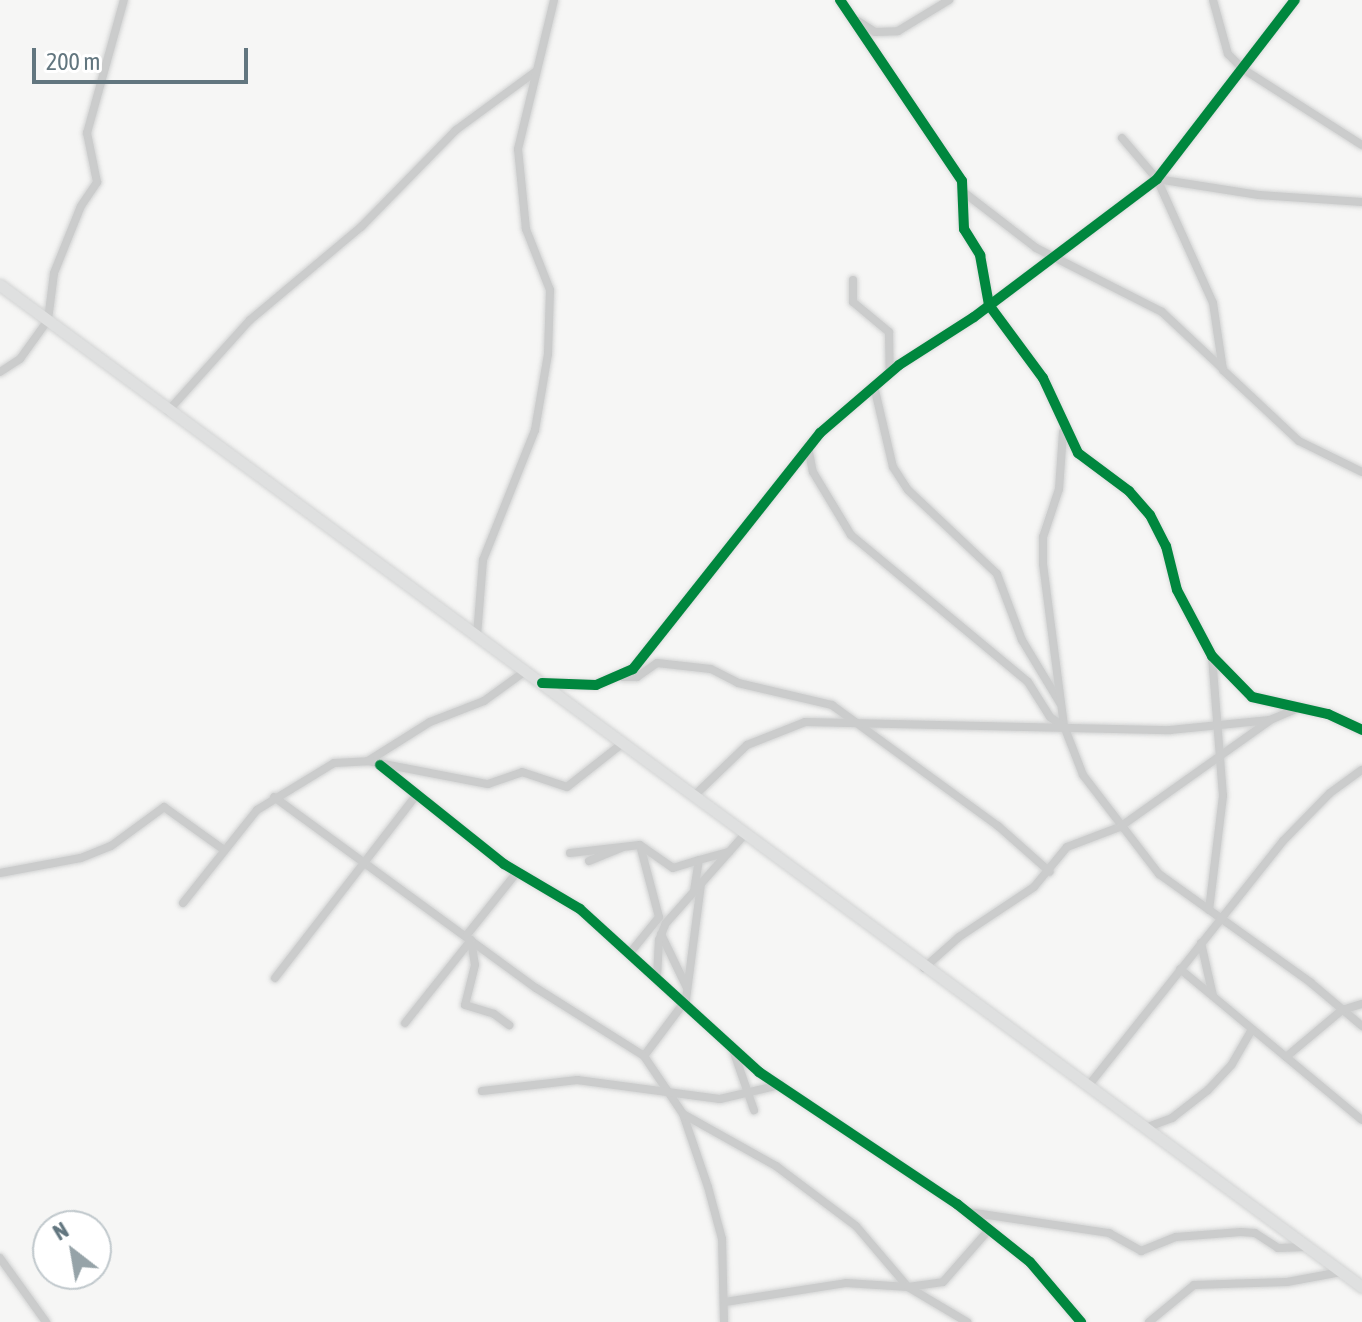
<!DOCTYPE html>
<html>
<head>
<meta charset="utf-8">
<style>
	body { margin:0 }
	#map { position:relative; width:1362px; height:1322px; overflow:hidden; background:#f6f6f5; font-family:"Asap Condensed",sans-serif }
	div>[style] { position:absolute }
	.roads { filter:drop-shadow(0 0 2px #d2d3d3) drop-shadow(0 0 2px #d2d3d3) }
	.street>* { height:8px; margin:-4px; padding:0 4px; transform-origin:4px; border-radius:4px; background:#cbcccc }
	.secondary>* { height:11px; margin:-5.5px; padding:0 5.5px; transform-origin:5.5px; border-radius:5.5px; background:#dfe0e0 }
	.cycleway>* { height:10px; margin:-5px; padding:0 5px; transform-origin:5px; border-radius:5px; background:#00873e }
	span { translate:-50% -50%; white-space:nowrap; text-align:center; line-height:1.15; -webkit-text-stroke:8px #fff; paint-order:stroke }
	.north { position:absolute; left:32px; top:1210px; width:80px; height:80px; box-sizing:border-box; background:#fff; border:2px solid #c0c8cc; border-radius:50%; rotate:329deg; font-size:22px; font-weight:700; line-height:32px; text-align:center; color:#62767f }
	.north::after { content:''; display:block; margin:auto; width:28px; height:36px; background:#96a3a8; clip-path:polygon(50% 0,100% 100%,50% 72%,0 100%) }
	.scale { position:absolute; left:32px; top:48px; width:216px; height:36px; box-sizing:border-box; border:4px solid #62767f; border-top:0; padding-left:10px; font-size:24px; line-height:28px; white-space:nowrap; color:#62767f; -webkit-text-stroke:6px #fff; paint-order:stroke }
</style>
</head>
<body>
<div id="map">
	<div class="roads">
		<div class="street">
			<i style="left:840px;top:0;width:218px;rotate:56deg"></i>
			<i style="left:962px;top:181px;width:48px;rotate:87.6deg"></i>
			<i style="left:964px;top:229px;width:31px;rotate:58deg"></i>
			<i style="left:980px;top:255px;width:51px;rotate:79.8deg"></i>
			<i style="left:989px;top:305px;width:91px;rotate:53.5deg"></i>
			<i style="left:1043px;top:378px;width:83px;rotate:65deg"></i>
			<i style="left:1078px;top:453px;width:64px;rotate:36.7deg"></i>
			<i style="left:1129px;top:491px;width:32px;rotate:49deg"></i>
			<i style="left:1150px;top:515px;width:35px;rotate:63deg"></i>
			<i style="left:1166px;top:546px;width:45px;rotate:76deg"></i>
			<i style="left:1177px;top:590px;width:75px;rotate:62.1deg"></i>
			<i style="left:1212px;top:656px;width:57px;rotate:45.7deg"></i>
			<i style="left:1252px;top:697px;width:78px;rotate:12.6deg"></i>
			<i style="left:1328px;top:714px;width:38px;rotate:25deg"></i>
			<i style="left:1213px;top:0;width:56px;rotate:74.5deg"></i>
			<i style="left:1228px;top:54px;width:21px;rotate:45deg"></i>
			<i style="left:1243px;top:69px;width:141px;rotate:32.6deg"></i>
			<i style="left:858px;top:21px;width:20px;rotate:33deg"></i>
			<i style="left:875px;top:32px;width:23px;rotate:-2deg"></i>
			<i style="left:898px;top:31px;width:60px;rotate:-31.3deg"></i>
			<i style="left:1122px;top:138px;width:54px;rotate:49.5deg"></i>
			<i style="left:1157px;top:179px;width:103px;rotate:8.9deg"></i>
			<i style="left:1259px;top:195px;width:103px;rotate:3.9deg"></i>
			<i style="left:1157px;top:179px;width:136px;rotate:65.7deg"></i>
			<i style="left:1213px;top:303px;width:68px;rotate:81.5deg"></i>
			<i style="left:1223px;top:370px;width:104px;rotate:43.1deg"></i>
			<i style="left:1299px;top:441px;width:70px;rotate:26.2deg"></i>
			<i style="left:966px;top:194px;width:88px;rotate:37.6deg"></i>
			<i style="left:1036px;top:248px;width:141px;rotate:26.9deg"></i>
			<i style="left:1162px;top:312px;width:83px;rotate:43.1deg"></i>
			<i style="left:853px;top:280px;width:22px;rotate:90deg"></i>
			<i style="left:853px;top:302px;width:47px;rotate:39.8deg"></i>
			<i style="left:889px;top:332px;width:39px;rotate:89deg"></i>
			<i style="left:0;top:372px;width:24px;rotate:-33deg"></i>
			<i style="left:20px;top:359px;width:48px;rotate:-54.3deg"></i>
			<i style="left:48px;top:320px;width:47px;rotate:-82.7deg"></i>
			<i style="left:54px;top:273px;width:72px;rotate:-68.1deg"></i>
			<i style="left:81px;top:206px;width:29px;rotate:-56deg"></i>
			<i style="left:97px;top:182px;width:50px;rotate:-101.5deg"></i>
			<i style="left:87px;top:133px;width:138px;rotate:-74.5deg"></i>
			<i style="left:874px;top:386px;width:83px;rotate:76.8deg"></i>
			<i style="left:893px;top:467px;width:27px;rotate:57deg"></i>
			<i style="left:908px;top:490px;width:122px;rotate:43.3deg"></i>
			<i style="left:997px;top:574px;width:71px;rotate:69.3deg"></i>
			<i style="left:1022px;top:640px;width:74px;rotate:58.9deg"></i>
			<i style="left:168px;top:411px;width:122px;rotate:-48deg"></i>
			<i style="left:250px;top:320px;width:145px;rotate:-40deg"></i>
			<i style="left:361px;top:227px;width:136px;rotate:-45.6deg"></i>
			<i style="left:456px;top:130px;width:98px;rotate:-36.3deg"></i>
			<i style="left:1063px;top:432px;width:57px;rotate:94deg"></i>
			<i style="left:1059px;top:489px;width:51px;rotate:108.4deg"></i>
			<i style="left:1043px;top:537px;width:27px;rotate:90deg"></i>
			<i style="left:1043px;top:564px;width:163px;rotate:82.6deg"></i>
			<i style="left:1064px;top:726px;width:53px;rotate:68.8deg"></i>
			<i style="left:1083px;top:775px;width:125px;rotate:52.5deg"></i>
			<i style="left:1159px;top:874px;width:187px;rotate:35.6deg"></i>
			<i style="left:1311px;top:983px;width:67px;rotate:40.1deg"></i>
			<i style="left:808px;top:447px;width:25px;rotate:79deg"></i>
			<i style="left:813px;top:472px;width:74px;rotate:58.9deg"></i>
			<i style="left:851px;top:535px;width:230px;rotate:39.7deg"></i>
			<i style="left:1028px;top:682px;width:41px;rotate:57.8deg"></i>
			<i style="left:1050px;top:717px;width:16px;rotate:35deg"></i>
			<i style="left:477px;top:636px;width:76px;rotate:-85.5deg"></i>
			<i style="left:483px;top:560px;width:140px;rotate:-68.2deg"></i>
			<i style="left:535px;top:430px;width:77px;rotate:-80.3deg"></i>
			<i style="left:548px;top:354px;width:64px;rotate:-88.2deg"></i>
			<i style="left:550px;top:290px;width:66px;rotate:-111.5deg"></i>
			<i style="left:526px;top:229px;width:80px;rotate:-95.7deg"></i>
			<i style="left:518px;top:149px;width:153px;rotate:-76.4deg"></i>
			<i style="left:623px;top:677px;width:14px"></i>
			<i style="left:637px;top:677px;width:24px;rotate:-35deg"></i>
			<i style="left:657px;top:663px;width:54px;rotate:6.3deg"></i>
			<i style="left:711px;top:669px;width:30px;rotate:27deg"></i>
			<i style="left:738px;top:683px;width:97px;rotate:13.2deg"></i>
			<i style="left:832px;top:705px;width:205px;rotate:36.1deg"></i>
			<i style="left:998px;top:826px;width:69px;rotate:41.5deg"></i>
			<i style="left:542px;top:683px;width:54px;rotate:2.1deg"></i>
			<i style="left:596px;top:685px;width:40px;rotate:-23.4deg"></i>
			<i style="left:633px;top:669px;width:301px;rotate:-51.6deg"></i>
			<i style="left:820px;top:433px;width:104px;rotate:-40.7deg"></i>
			<i style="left:899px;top:365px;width:89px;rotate:-32.6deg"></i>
			<i style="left:974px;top:317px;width:229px;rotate:-37deg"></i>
			<i style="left:1157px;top:179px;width:226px;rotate:-52.4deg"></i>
			<i style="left:368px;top:761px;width:73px;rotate:-32.2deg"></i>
			<i style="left:430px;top:722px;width:58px;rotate:-21.3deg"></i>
			<i style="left:484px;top:701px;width:49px;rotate:-35.9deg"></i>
			<i style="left:380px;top:765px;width:159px;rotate:38.6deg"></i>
			<i style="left:504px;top:864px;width:88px;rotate:30.6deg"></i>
			<i style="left:580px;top:909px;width:242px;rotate:42.3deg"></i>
			<i style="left:759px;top:1072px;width:238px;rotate:33.7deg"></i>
			<i style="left:957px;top:1204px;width:93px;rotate:38.5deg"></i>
			<i style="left:1030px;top:1262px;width:79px;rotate:49.6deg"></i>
			<i style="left:695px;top:795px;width:72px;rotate:-43.9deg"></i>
			<i style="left:747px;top:745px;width:62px;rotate:-21.6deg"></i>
			<i style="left:805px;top:722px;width:365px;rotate:1.3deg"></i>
			<i style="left:1170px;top:730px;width:100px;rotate:-5.7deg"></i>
			<i style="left:1270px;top:720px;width:26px;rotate:-23deg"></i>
			<i style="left:274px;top:797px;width:324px;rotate:36.1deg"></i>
			<i style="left:536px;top:988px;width:128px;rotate:32.2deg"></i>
			<i style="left:570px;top:853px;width:70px;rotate:-6.5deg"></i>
			<i style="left:589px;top:861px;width:35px;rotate:-22deg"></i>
			<i style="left:0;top:873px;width:82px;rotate:-10.5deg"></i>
			<i style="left:81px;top:858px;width:32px;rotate:-22deg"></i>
			<i style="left:111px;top:846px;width:66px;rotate:-36.3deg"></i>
			<i style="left:164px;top:807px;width:74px;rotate:35.6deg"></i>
			<i style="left:701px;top:884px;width:117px;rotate:97.4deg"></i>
			<i style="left:686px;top:1000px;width:70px;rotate:126.9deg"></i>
			<i style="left:644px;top:1056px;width:70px;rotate:56.1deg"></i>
			<i style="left:683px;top:1114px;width:77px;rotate:71.1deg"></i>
			<i style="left:708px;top:1187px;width:54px;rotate:74.9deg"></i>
			<i style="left:722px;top:1239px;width:83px;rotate:88.6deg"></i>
			<i style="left:694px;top:891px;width:31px;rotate:-81deg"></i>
			<i style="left:699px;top:860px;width:31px;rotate:-15deg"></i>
			<i style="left:183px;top:903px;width:119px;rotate:-51.5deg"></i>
			<i style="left:257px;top:810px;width:90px;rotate:-31.4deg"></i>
			<i style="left:334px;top:763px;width:34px;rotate:-3deg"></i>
			<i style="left:368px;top:761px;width:122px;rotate:10.9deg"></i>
			<i style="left:488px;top:784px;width:36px;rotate:-19deg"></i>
			<i style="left:522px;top:772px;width:47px;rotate:18.4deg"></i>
			<i style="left:567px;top:787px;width:71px;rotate:-38.2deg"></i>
			<i style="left:1209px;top:910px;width:115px;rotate:-83deg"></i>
			<i style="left:1223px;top:796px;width:140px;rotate:-94.5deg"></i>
			<i style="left:661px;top:934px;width:58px;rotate:64.3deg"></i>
			<i style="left:466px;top:936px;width:82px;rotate:-51.4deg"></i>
			<i style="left:471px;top:940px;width:25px;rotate:81deg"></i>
			<i style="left:475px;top:965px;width:41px;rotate:104deg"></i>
			<i style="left:465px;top:1005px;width:30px;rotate:17deg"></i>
			<i style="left:494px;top:1014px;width:19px;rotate:36deg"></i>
			<i style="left:1201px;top:943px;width:54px;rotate:77.2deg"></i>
			<i style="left:630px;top:953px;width:46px;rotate:-51.1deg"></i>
			<i style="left:659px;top:917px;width:74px;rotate:-104.8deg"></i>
			<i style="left:640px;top:845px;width:40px;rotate:34.9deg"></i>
			<i style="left:673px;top:868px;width:27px;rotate:-17deg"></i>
			<i style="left:924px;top:968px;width:47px;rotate:-41.5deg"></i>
			<i style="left:959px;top:937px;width:90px;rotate:-33.7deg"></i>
			<i style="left:1034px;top:887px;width:52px;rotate:-50.5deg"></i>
			<i style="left:1067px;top:847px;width:57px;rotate:-20.7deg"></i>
			<i style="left:1120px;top:827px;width:183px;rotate:-35.4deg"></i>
			<i style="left:1180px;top:969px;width:236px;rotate:39.7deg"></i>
			<i style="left:657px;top:977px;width:37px;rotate:-87deg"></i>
			<i style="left:659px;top:940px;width:18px;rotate:-68deg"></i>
			<i style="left:666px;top:923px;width:119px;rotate:-48.4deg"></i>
			<i style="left:275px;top:978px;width:232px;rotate:-52.3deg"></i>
			<i style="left:405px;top:1023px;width:106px;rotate:-51.5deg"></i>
			<i style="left:732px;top:1047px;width:67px;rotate:70.8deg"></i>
			<i style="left:1286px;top:1057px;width:73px;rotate:-40deg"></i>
			<i style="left:1342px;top:1010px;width:21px;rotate:-17deg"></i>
			<i style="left:1089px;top:1085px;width:312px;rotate:-51.5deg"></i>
			<i style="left:1283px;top:841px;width:67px;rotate:-45.6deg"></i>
			<i style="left:1330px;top:793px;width:39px;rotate:-36deg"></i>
			<i style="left:482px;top:1091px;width:96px;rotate:-6.6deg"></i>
			<i style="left:577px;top:1080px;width:144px;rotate:7.6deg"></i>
			<i style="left:720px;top:1099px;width:62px;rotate:-13.1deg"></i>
			<i style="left:683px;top:1114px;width:107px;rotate:29.2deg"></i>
			<i style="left:776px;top:1166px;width:100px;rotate:36.9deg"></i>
			<i style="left:856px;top:1226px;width:80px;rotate:49.6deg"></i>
			<i style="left:908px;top:1287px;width:69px;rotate:30.7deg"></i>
			<i style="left:1145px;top:1128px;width:29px;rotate:-20deg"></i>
			<i style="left:1172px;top:1118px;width:46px;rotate:-37.9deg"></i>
			<i style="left:1208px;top:1090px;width:35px;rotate:-47deg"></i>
			<i style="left:1232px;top:1064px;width:38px;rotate:-60deg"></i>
			<i style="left:968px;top:1212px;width:143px;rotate:8.5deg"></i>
			<i style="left:1109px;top:1233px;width:37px;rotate:29deg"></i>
			<i style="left:1141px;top:1251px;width:38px;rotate:-22deg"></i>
			<i style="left:1176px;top:1237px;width:65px;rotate:-4.4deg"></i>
			<i style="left:1241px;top:1232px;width:14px;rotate:4deg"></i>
			<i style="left:1255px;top:1233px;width:27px;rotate:33deg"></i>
			<i style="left:1278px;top:1248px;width:28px;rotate:-2deg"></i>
			<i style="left:0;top:1258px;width:79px;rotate:54.3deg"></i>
			<i style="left:725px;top:1302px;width:122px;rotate:-8.9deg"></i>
			<i style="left:846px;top:1283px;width:62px;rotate:3.7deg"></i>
			<i style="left:908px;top:1287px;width:35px;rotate:-8deg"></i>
			<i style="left:943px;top:1282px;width:67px;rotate:-48.7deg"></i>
			<i style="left:1149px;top:1322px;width:58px;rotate:-39.4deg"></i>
			<i style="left:1194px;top:1285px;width:93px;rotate:-1.8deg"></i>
			<i style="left:1287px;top:1282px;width:55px;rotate:-10.5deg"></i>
		</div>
		<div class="secondary">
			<i style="left:0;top:285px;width:1691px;rotate:36.34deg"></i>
		</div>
	</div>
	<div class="cycleway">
		<i style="left:840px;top:0;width:218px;rotate:56deg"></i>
		<i style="left:962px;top:181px;width:48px;rotate:87.6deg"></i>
		<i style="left:964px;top:229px;width:31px;rotate:58deg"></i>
		<i style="left:980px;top:255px;width:51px;rotate:79.8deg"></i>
		<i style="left:989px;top:305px;width:91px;rotate:53.5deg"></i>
		<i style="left:1043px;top:378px;width:83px;rotate:65deg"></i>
		<i style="left:1078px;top:453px;width:64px;rotate:36.7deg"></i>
		<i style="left:1129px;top:491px;width:32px;rotate:49deg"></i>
		<i style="left:1150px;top:515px;width:35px;rotate:63deg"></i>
		<i style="left:1166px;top:546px;width:45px;rotate:76deg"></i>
		<i style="left:1177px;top:590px;width:75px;rotate:62.1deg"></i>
		<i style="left:1212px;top:656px;width:57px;rotate:45.7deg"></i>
		<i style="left:1252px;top:697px;width:78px;rotate:12.6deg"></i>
		<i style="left:1328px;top:714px;width:38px;rotate:25deg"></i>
		<i style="left:542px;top:683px;width:54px;rotate:2.1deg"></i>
		<i style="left:596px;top:685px;width:40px;rotate:-23.4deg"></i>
		<i style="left:633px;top:669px;width:301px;rotate:-51.6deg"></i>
		<i style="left:820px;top:433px;width:104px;rotate:-40.7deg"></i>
		<i style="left:899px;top:365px;width:89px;rotate:-32.6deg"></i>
		<i style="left:974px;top:317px;width:229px;rotate:-37deg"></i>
		<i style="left:1157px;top:179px;width:226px;rotate:-52.4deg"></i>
		<i style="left:380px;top:765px;width:159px;rotate:38.6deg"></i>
		<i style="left:504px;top:864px;width:88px;rotate:30.6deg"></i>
		<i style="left:580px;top:909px;width:242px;rotate:42.3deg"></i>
		<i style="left:759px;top:1072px;width:238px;rotate:33.7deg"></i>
		<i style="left:957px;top:1204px;width:93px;rotate:38.5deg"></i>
		<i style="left:1030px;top:1262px;width:79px;rotate:49.6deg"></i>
	</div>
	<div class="north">N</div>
	<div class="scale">200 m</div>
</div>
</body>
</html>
